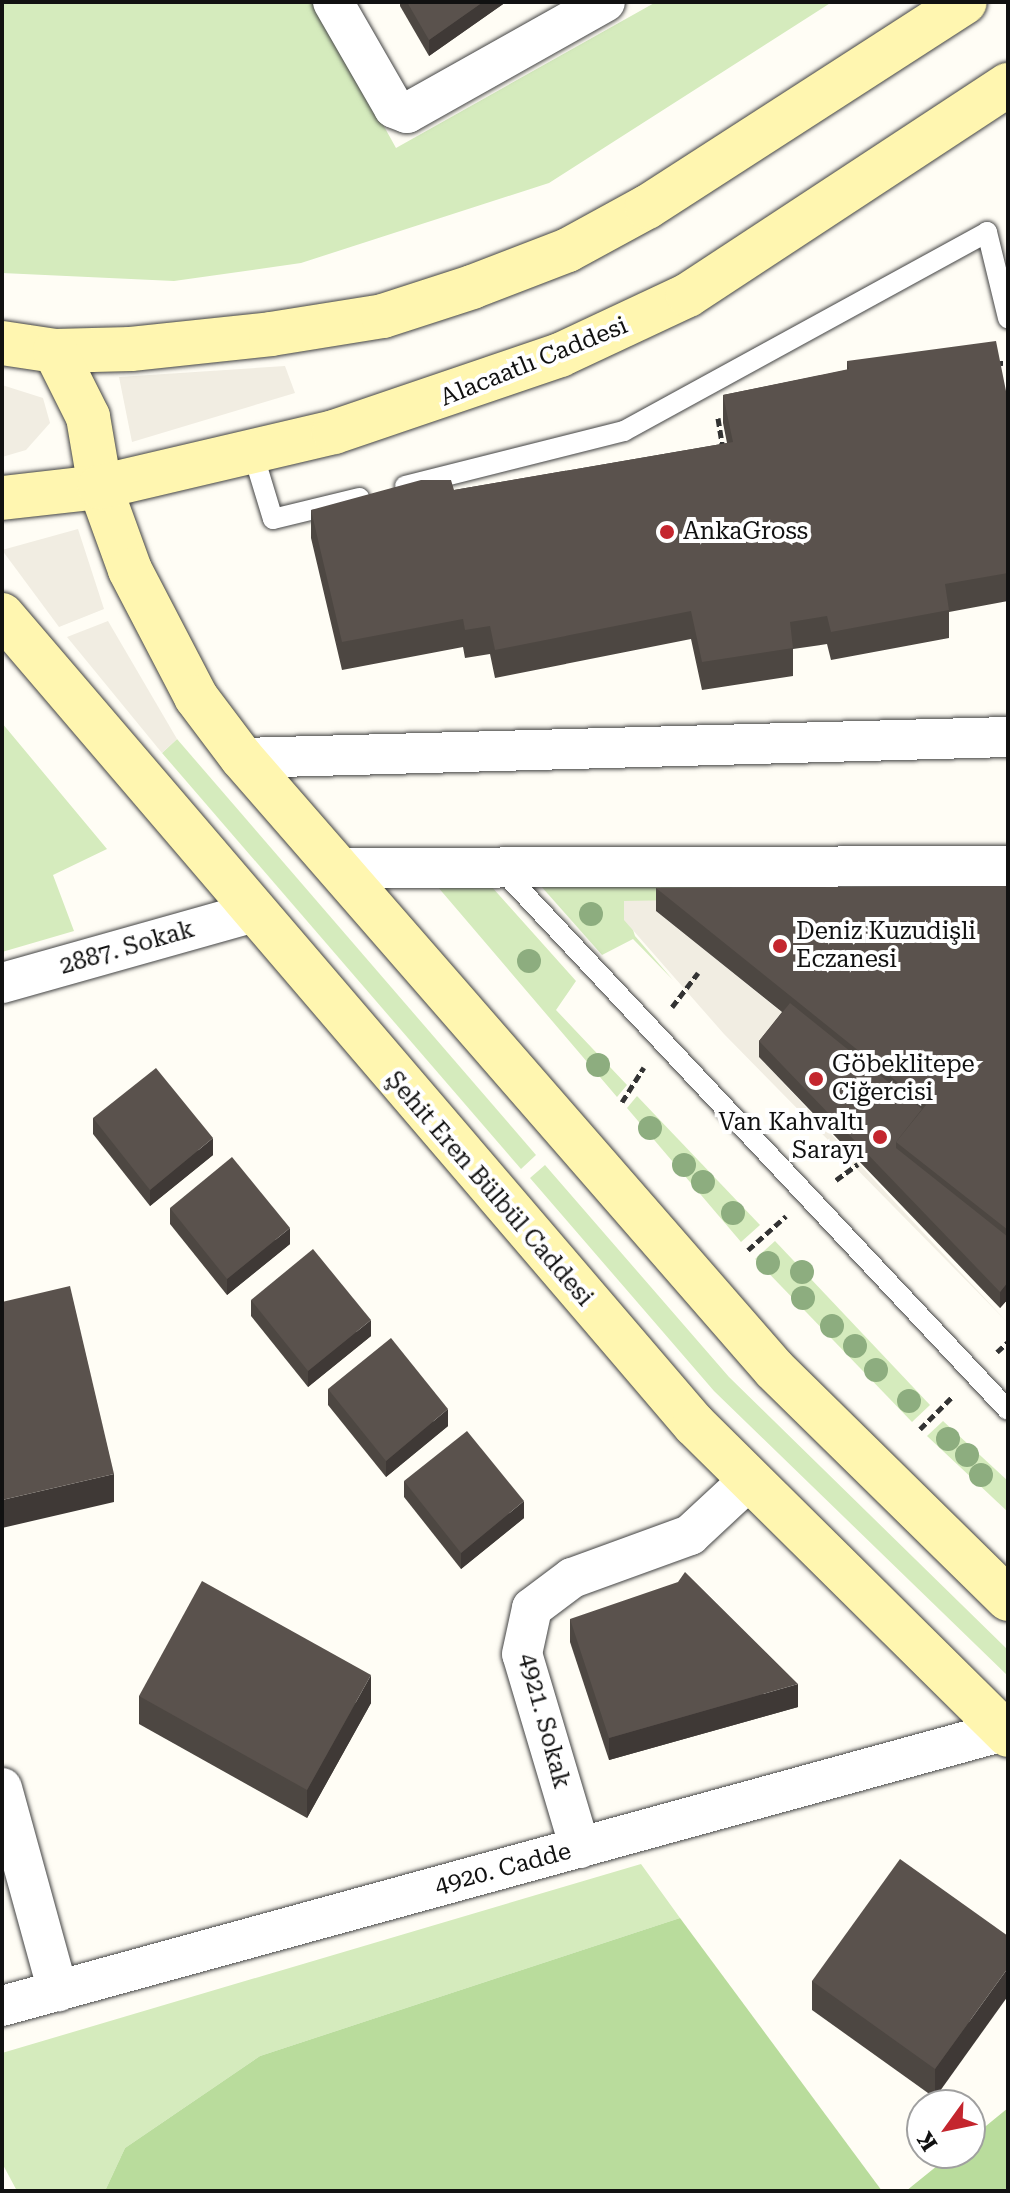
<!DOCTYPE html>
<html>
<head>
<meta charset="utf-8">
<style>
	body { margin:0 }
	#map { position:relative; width:1010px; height:2193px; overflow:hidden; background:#fffdf5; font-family:"Roboto Serif",serif }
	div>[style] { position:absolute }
	.green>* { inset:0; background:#d5ebbd }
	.forest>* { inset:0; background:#b9dc9c }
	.plaza>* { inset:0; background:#f1ede2 }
	.path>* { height:5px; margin-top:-2.5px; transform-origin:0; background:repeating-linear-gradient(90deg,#333 0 8px,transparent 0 12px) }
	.roads { filter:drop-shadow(0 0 2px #444) drop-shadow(0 0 2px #444) }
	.lane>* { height:20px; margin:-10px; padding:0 10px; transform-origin:10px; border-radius:10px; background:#fff }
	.street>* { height:40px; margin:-20px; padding:0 20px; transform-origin:20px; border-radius:20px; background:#fff }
	.secondary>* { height:44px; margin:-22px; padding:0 22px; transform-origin:22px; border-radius:22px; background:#fff6b0 }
	.trees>* { width:24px; height:24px; margin:-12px; border-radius:50%; background:#8dad7f }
	.wall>* { inset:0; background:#4d4742 }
	.shaded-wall>* { inset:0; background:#3f3936 }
	.building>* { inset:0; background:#5a524d }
	.dots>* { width:22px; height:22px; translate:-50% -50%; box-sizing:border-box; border:4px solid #fff; border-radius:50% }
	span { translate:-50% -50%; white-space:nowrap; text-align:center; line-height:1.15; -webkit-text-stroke:8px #fff; paint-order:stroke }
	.street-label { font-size:24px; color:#111 }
	.poi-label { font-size:24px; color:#111 }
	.left { translate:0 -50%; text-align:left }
	.right { translate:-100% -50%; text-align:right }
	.frame { position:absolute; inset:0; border:4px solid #111; pointer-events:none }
	.north { position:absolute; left:906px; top:2089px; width:80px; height:80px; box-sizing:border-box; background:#fff; border:2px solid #a0a0a0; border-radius:50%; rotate:237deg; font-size:22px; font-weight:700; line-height:32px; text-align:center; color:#111 }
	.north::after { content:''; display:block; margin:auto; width:28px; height:36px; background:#c4262e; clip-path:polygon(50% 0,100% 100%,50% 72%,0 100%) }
</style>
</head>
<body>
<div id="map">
	<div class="green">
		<i style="clip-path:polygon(2px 2px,315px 2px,396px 148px,656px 2px,832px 2px,549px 183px,301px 263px,174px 281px,2px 273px)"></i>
		<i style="clip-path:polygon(2px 723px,107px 849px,53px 875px,74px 931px,2px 952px)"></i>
		<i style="clip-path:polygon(177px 739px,536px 1155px,521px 1169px,162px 753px)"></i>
		<i style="clip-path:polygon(732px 884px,733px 899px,624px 902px,635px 936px,673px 980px,633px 939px,602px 955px,540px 885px)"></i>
		<i style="clip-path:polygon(437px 886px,491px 886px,576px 981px,556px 1010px,627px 1085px,617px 1097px)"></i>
		<i style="clip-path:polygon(637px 1096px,760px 1225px,741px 1242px,627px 1108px)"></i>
		<i style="clip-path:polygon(545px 1165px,729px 1377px,1008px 1650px,1008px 1676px,714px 1391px,530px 1178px)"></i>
		<i style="clip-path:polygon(775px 1241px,930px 1405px,912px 1422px,755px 1259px)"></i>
		<i style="clip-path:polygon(943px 1421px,1008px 1481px,1008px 1512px,927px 1436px)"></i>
		<i style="clip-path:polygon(641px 1864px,680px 1918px,260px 2056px,125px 2148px,105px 2191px,17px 2191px,2px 2163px,2px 2053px)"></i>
	</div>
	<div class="forest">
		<i style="clip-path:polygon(680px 1918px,882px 2191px,105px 2191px,125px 2148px,260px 2056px)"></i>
		<i style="clip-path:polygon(1008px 2108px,1008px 2191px,906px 2191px,953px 2153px,970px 2153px,970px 2139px)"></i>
	</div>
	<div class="plaza">
		<i style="clip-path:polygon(285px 366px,295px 393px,132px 442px,119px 377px)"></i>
		<i style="clip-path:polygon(2px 385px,43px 398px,50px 423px,26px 450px,2px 457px)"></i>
		<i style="clip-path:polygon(78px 529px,104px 609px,59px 627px,2px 550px)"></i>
		<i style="clip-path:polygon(108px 621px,177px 739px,162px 753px,67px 637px)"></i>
		<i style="clip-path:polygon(733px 899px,657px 912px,790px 1019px,759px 1057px,1008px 1323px,724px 1034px,624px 920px,624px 901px)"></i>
	</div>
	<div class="path">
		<i style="left:995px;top:364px;width:13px;rotate:-9deg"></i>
		<i style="left:718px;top:418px;width:32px;rotate:81deg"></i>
		<i style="left:672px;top:1007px;width:43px;rotate:-52.6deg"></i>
		<i style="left:622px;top:1102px;width:41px;rotate:-57.8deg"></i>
		<i style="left:836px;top:1180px;width:27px;rotate:-36deg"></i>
		<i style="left:748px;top:1250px;width:51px;rotate:-41.8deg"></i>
		<i style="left:997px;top:1352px;width:15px;rotate:-42deg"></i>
		<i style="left:920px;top:1429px;width:47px;rotate:-45deg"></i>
	</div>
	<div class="roads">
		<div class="lane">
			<i style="left:252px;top:450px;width:72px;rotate:73.1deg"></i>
			<i style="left:273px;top:519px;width:89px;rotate:-13.7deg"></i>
			<i style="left:405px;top:486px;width:226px;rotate:-14.1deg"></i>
			<i style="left:624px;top:431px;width:414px;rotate:-28.7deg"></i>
			<i style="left:987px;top:232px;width:89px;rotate:76.3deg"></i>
			<i style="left:499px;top:867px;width:744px;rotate:46.85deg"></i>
		</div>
		<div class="street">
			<i style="left:333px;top:2px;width:122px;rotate:60.1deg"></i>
			<i style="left:394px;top:108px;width:14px;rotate:21deg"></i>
			<i style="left:407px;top:113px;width:227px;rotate:-29.3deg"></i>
			<i style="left:242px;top:758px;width:766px;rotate:-1.57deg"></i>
			<i style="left:336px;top:868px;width:672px;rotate:-0.17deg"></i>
			<i style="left:2px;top:983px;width:259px;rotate:-15.7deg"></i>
			<i style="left:2px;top:1788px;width:211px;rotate:74.6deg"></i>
			<i style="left:580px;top:1848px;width:202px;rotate:-106.6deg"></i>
			<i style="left:522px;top:1654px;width:47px;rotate:-77.7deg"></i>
			<i style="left:532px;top:1608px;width:50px;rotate:-36.9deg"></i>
			<i style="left:572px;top:1578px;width:126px;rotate:-20deg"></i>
			<i style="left:690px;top:1535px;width:78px;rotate:-42.9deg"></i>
			<i style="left:2px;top:2006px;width:1039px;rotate:-15.35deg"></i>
		</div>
		<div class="secondary">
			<i style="left:2px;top:343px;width:54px;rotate:8.6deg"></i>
			<i style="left:55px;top:351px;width:76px;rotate:-1.5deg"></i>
			<i style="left:131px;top:349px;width:141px;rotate:-6.1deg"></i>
			<i style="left:271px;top:334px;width:113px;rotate:-9.1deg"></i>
			<i style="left:383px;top:316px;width:94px;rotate:-18deg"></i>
			<i style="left:472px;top:287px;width:103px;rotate:-21.1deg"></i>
			<i style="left:568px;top:250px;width:90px;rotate:-28.6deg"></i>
			<i style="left:647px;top:207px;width:378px;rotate:-32.8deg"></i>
			<i style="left:55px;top:351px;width:74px;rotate:63.4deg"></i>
			<i style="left:88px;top:417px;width:71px;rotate:80.3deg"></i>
			<i style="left:100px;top:487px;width:88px;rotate:70.1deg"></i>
			<i style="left:130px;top:570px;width:143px;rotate:62.5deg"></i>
			<i style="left:196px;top:697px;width:76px;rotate:53deg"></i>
			<i style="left:242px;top:758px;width:810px;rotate:48.95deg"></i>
			<i style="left:774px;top:1369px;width:328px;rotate:44.5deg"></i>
			<i style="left:2px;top:498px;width:99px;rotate:-6.4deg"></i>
			<i style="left:100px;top:487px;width:240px;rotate:-13.2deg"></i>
			<i style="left:334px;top:432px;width:239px;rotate:-18.8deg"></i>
			<i style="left:560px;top:355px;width:141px;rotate:-25.1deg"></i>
			<i style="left:688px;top:295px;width:383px;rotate:-33.3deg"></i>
			<i style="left:2px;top:615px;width:1065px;rotate:49.46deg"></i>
			<i style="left:694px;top:1424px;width:442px;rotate:44.7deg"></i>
		</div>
	</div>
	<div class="trees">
		<i style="left:591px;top:914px"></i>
		<i style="left:529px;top:961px"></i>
		<i style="left:598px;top:1065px"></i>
		<i style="left:650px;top:1128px"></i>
		<i style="left:684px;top:1165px"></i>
		<i style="left:703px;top:1182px"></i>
		<i style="left:733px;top:1213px"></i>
		<i style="left:768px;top:1263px"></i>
		<i style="left:802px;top:1272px"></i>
		<i style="left:803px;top:1298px"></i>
		<i style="left:832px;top:1326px"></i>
		<i style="left:855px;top:1346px"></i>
		<i style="left:876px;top:1370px"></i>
		<i style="left:909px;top:1401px"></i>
		<i style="left:948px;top:1439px"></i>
		<i style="left:967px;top:1455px"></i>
		<i style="left:981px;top:1475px"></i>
	</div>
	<div class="wall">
		<i style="clip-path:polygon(400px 2px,506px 2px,429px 56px,400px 6px)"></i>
		<i style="clip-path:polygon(847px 361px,1008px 401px,1008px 601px,949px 612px,949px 638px,831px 660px,827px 644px,793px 649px,793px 676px,702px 690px,691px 639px,495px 678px,490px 654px,465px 658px,463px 647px,342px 670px,311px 538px,311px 510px,454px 490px,727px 443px,723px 423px,723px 395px,847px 370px)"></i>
		<i style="clip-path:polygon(1008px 886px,1008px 1299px,1000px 1308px,759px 1057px,759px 1041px,782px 1012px,656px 911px,656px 888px)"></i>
		<i style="clip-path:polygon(93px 1118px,213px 1155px,150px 1206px,93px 1134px)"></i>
		<i style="clip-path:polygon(170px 1208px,290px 1244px,227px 1295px,170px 1224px)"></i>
		<i style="clip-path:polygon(251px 1300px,371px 1336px,308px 1387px,251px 1316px)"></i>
		<i style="clip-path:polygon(328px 1389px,448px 1426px,386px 1477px,328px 1405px)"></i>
		<i style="clip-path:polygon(404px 1481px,524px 1518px,461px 1569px,404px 1497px)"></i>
		<i style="clip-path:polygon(570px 1619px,798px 1707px,609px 1760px,570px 1642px)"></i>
		<i style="clip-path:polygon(139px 1696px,371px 1703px,307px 1818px,139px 1724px)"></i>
		<i style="clip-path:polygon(1008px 1936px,935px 2098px,812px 2010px,812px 1981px)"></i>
	</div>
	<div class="shaded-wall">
		<i style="clip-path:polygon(483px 2px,506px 2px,429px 56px,429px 40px)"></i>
		<i style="clip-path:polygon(213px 1138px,213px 1155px,150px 1206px,150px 1190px)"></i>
		<i style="clip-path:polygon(290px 1228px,290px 1244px,227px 1295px,227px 1279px)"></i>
		<i style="clip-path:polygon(1008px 1282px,1008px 1299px,1000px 1308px,1000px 1292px)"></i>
		<i style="clip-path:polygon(371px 1320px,371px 1336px,308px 1387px,308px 1371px)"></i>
		<i style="clip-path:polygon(448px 1409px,448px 1426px,386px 1477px,386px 1461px)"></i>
		<i style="clip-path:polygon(114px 1474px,114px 1502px,2px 1528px,2px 1500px)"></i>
		<i style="clip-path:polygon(524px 1501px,524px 1518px,461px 1569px,461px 1553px)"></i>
		<i style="clip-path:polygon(371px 1675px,371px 1703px,307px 1818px,307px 1790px)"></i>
		<i style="clip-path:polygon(798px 1684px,798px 1707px,609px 1760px,609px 1738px)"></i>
		<i style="clip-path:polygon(1008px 1968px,1008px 1996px,935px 2098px,935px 2069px)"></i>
	</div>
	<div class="building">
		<i style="clip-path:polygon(407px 2px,483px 2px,429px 40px)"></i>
		<i style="clip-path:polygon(996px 341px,1008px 401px,1008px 573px,945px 584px,949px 610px,831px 632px,827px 616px,790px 622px,793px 648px,702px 662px,691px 611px,495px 650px,490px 626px,465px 630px,463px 619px,342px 642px,311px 510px,421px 480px,451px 480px,454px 490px,733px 442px,723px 395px,849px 369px,847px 361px)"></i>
		<i style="clip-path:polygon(1008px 886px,1008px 1230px,896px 1142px,926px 1105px,656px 888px)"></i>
		<i style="clip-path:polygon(790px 1003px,922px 1109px,896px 1142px,896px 1148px,1008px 1237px,1008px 1282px,1000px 1292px,759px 1041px)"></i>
		<i style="clip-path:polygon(156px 1068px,213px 1138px,150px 1190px,93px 1118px)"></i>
		<i style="clip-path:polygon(232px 1157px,290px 1228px,227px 1279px,170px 1208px)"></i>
		<i style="clip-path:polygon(313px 1249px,371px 1320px,308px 1371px,251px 1300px)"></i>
		<i style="clip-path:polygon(70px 1286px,114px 1474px,2px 1500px,2px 1302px)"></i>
		<i style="clip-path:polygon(391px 1338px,448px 1409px,386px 1461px,328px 1389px)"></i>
		<i style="clip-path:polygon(467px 1431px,524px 1501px,461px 1553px,404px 1481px)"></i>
		<i style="clip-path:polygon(685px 1572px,798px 1684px,609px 1738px,570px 1619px,678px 1582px)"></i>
		<i style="clip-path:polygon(202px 1581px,371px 1675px,307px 1790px,139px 1696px)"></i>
		<i style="clip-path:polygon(900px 1859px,1008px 1936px,1008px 1968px,935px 2069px,812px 1981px)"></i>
	</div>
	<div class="dots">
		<i style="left:667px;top:532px;background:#c4262e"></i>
		<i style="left:780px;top:946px;background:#c4262e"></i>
		<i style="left:816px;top:1079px;background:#c4262e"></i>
		<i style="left:880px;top:1137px;background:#c4262e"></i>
	</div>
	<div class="street-label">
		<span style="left:534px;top:362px;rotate:-22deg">Alacaatlı Caddesi</span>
		<span style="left:127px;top:948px;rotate:-16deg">2887. Sokak</span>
		<span style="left:489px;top:1189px;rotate:49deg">Şehit Eren Bülbül Caddesi</span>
		<span style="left:544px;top:1721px;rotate:75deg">4921. Sokak</span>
		<span style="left:503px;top:1869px;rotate:-15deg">4920. Cadde</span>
	</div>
	<div class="poi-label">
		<span class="left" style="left:683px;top:532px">AnkaGross</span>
		<span class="left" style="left:796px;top:946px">Deniz Kuzudişli<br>Eczanesi</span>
		<span class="left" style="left:832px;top:1079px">Göbeklitepe<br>Ciğercisi</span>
		<span class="right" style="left:864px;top:1137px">Van Kahvaltı<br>Sarayı</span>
	</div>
	<div class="frame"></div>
	<div class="north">K</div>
</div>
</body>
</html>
